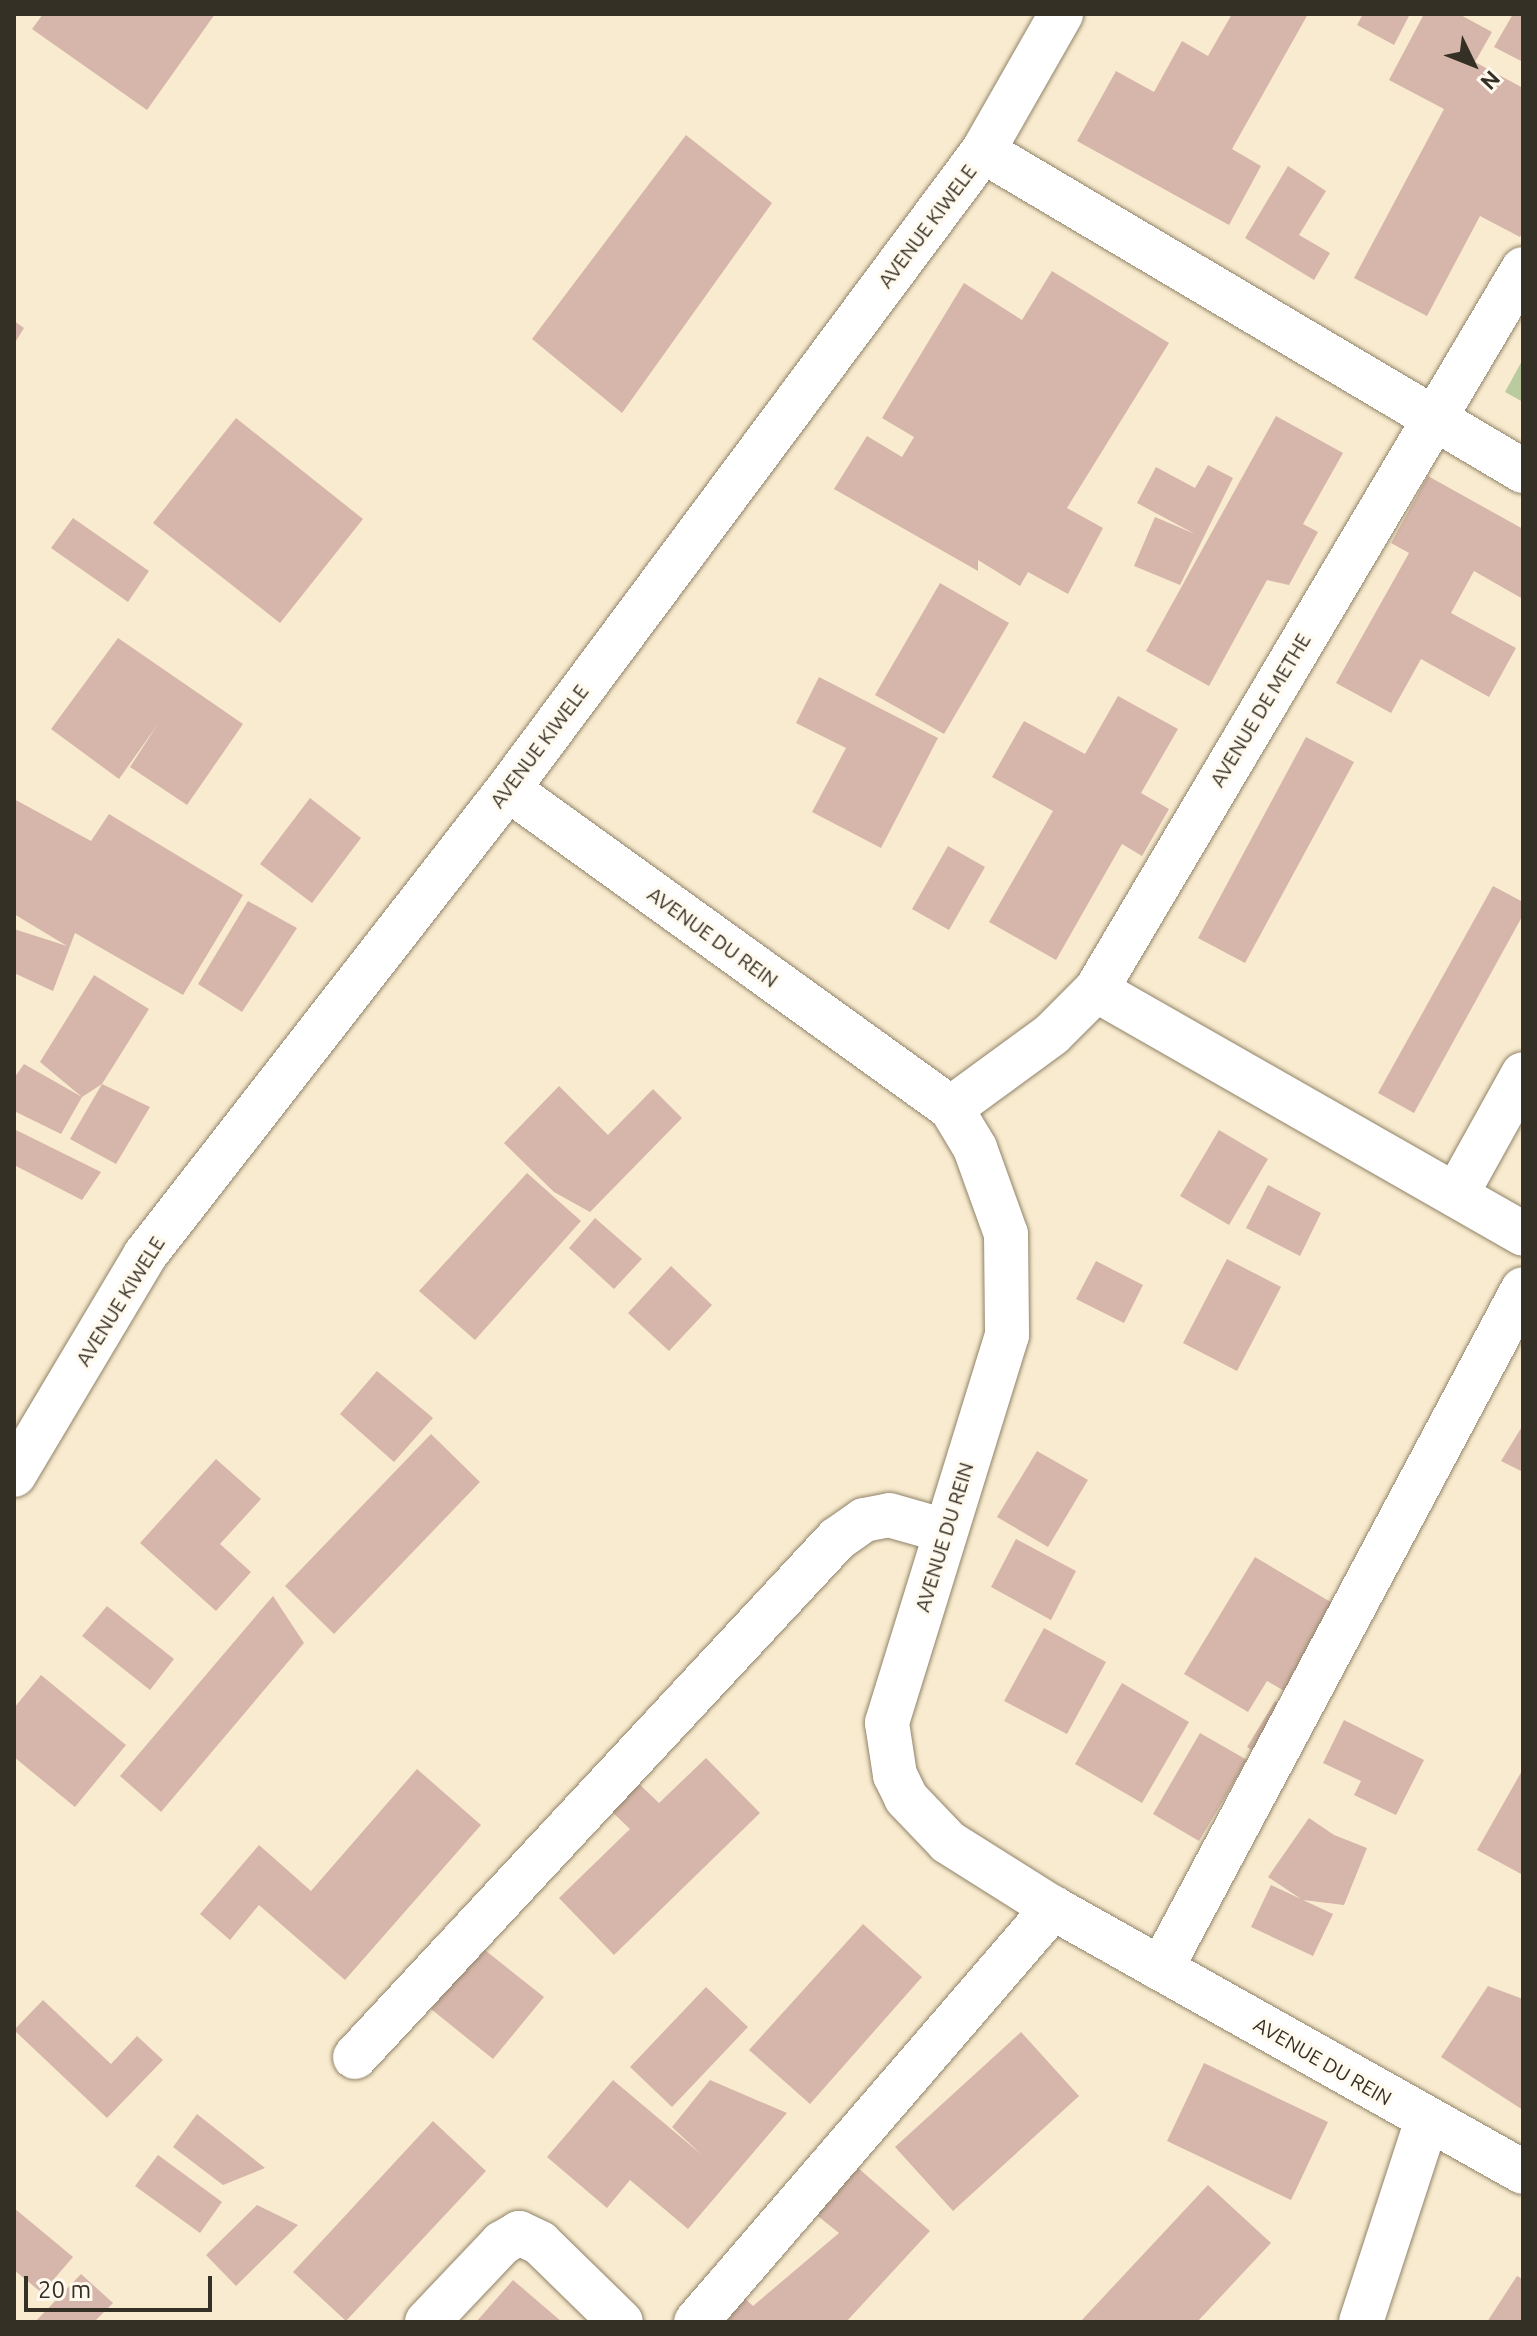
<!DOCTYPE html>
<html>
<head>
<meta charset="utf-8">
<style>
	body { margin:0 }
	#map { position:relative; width:1537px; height:2336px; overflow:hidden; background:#f9ebcf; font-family:Ubuntu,sans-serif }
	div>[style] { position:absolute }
	.green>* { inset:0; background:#bacb9f }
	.building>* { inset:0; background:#d6b6aa }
	.roads { filter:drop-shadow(0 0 2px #908369) drop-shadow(0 0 2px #908369) }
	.minor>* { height:44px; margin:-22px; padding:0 22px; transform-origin:22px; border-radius:22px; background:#fff }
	span { translate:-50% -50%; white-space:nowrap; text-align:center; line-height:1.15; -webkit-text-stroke:6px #fff9ee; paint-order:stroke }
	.street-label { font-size:20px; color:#353025 }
	.frame { position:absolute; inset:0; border:16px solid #353025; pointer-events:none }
	.north { position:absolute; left:1433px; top:24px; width:80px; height:80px; -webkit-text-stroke:6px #fff9ee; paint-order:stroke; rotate:133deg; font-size:22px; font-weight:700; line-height:32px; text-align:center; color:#353025 }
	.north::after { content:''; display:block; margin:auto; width:28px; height:36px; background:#353025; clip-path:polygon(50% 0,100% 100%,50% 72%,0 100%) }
	.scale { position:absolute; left:24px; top:2276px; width:188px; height:36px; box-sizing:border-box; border:4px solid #353025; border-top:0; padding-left:10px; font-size:24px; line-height:28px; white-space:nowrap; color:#353025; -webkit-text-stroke:6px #fff9ee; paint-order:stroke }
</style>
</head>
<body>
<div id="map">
	<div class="green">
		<i style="clip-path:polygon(1523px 359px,1523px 402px,1505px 392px)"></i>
	</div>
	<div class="building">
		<i style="clip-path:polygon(43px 14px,215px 14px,147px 110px,32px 29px)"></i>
		<i style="clip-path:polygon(1232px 14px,1308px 14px,1232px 149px,1261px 166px,1229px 225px,1077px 141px,1116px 71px,1154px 92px,1182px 41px,1208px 56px)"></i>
		<i style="clip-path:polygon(1363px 14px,1410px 14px,1394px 45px,1357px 25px)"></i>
		<i style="clip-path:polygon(1424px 14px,1459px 14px,1492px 32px,1475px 62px,1523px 88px,1523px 232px,1520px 237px,1480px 216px,1427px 316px,1354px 278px,1444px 109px,1389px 80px)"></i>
		<i style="clip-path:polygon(1513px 14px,1523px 14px,1523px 62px,1494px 47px)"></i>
		<i style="clip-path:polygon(686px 135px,772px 203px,622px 413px,532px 339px)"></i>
		<i style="clip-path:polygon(1288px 166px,1326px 191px,1299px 235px,1330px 253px,1314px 280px,1245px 238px)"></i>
		<i style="clip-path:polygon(1052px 271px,1169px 343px,1067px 508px,1103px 528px,1068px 594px,1028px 572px,1020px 586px,978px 560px,978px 571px,834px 489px,867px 436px,902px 457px,914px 437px,882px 418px,964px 283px,1022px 320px)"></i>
		<i style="clip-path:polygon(14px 321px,24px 328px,14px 344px)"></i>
		<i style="clip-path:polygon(1276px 416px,1343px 453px,1303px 524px,1318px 532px,1289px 585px,1267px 580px,1209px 686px,1146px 651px)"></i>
		<i style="clip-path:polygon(236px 418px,363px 519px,280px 623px,153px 523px)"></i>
		<i style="clip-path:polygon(1208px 465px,1233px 478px,1180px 585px,1134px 566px,1155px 517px,1195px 534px,1137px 503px,1156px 467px,1195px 488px)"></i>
		<i style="clip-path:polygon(1428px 476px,1523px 529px,1523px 599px,1474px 571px,1451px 613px,1516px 648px,1489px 697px,1421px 659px,1391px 713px,1336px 683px,1409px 553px,1391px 543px)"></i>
		<i style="clip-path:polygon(73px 518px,149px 571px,128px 602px,51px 548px)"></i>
		<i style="clip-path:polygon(940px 583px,1009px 623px,944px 734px,875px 695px)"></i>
		<i style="clip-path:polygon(118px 638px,243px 724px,187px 805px,130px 767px,158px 724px,119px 779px,51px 729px)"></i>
		<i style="clip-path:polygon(819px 677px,938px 738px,881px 848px,812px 812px,846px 748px,796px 723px)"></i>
		<i style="clip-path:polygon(1118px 696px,1178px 729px,1141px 793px,1169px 809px,1142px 856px,1122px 844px,1056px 960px,989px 922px,1053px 811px,992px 777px,1024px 721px,1085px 754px)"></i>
		<i style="clip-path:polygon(1306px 737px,1354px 762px,1245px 963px,1198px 938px)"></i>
		<i style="clip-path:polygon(310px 798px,361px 838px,312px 903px,260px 864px)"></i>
		<i style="clip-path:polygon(14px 799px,91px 841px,109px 814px,243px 895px,183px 995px,75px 933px,53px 991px,14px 973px,14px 929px,67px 946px,14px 914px)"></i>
		<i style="clip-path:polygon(948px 846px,985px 867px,949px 930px,912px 909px)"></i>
		<i style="clip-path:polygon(1493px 886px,1523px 902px,1523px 915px,1414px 1113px,1378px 1093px)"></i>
		<i style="clip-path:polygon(248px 901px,297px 928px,242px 1012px,198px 984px)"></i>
		<i style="clip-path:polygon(94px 975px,149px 1009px,102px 1084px,82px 1097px,61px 1134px,14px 1111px,14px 1078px,24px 1064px,82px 1097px,40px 1062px)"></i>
		<i style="clip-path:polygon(102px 1084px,150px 1107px,116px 1164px,70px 1139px)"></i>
		<i style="clip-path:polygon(559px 1086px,608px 1135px,653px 1089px,682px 1118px,590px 1212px,554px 1192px,504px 1143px)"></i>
		<i style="clip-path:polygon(14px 1129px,101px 1172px,82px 1200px,14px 1165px)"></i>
		<i style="clip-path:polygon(1219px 1130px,1268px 1159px,1229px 1225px,1180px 1196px)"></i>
		<i style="clip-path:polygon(527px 1173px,581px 1221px,475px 1340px,419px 1291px)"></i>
		<i style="clip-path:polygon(1268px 1185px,1321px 1213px,1300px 1256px,1246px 1228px)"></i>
		<i style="clip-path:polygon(595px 1218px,642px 1259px,614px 1289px,569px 1248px)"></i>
		<i style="clip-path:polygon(1227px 1259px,1281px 1287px,1237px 1371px,1183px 1343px)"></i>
		<i style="clip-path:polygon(1096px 1261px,1143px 1285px,1124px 1323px,1076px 1299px)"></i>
		<i style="clip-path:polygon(671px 1266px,712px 1305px,669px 1351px,628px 1313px)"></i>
		<i style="clip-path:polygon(377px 1371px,433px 1418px,394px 1462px,340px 1414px)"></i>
		<i style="clip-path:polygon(1523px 1425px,1523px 1472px,1501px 1461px)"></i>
		<i style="clip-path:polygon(431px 1434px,480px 1482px,334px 1634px,285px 1586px)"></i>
		<i style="clip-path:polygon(1037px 1451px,1088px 1480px,1048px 1547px,997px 1517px)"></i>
		<i style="clip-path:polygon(216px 1459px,261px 1499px,220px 1544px,251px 1572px,216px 1611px,140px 1543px)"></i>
		<i style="clip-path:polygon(1016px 1539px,1076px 1571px,1051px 1620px,991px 1587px)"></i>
		<i style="clip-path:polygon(1255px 1557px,1339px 1607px,1288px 1693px,1267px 1681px,1248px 1712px,1184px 1674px)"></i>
		<i style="clip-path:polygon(273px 1596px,304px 1643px,161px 1812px,120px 1776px)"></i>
		<i style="clip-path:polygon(107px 1606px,174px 1659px,150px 1690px,82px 1636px)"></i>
		<i style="clip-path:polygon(1044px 1628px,1106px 1662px,1067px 1734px,1004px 1701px)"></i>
		<i style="clip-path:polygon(41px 1675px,126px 1745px,75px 1807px,14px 1757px,14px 1708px)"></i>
		<i style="clip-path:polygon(1122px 1683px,1189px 1722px,1142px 1803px,1075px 1764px)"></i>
		<i style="clip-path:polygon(1275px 1701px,1294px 1712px,1265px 1758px,1247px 1747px)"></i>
		<i style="clip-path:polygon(1344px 1720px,1424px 1760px,1396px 1815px,1354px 1795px,1361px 1781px,1323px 1763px)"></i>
		<i style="clip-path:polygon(1200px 1733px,1247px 1760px,1199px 1841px,1153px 1814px)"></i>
		<i style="clip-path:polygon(706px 1758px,760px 1813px,614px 1955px,559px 1898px,630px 1829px,609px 1809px,637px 1782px,659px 1803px)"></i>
		<i style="clip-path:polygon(417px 1769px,481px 1825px,345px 1980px,259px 1905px,230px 1940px,200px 1914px,259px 1845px,311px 1891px)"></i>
		<i style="clip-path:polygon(1523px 1769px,1523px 1875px,1477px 1850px)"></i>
		<i style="clip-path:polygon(1309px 1818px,1334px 1835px,1367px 1848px,1344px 1905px,1303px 1900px,1333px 1914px,1313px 1956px,1251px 1927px,1271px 1885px,1301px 1899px,1268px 1877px)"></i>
		<i style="clip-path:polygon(863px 1924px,922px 1977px,810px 2104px,749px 2050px)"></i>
		<i style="clip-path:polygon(481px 1947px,544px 1997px,493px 2059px,431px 2009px)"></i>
		<i style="clip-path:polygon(1488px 1986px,1523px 1999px,1523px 2110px,1441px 2057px)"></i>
		<i style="clip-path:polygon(706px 1987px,748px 2027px,672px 2107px,630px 2067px)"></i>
		<i style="clip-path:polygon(43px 2000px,111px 2064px,137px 2036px,163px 2060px,107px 2118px,14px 2030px)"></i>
		<i style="clip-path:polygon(1021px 2032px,1079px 2096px,953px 2211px,895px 2147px)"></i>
		<i style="clip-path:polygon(1204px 2063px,1328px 2122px,1291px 2200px,1167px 2141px)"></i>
		<i style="clip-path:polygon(613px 2080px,702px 2155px,672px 2127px,710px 2080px,787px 2113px,688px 2229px,630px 2180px,607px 2208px,547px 2157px)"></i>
		<i style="clip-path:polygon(197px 2114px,265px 2168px,223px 2185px,173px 2147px)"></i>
		<i style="clip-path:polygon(433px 2121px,486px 2171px,346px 2321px,293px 2272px)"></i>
		<i style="clip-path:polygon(158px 2155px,222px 2202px,200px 2233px,135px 2186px)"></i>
		<i style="clip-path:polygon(857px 2167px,930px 2231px,846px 2322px,713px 2322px,740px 2294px,753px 2306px,839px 2233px,814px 2213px)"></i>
		<i style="clip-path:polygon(1208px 2185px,1271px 2243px,1197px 2322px,1080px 2322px)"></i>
		<i style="clip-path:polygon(257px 2205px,298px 2225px,236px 2286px,206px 2255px)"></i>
		<i style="clip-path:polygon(14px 2208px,73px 2257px,42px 2293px,14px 2270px)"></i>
		<i style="clip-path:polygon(81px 2274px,113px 2303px,94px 2322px,35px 2322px)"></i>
		<i style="clip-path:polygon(1517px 2276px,1523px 2279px,1523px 2322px,1487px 2322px)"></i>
		<i style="clip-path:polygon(513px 2280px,562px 2322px,476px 2322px)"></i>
	</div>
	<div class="roads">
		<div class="minor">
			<i style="left:983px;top:151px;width:628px;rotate:30.65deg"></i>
			<i style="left:508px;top:789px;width:546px;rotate:35.76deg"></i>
			<i style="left:951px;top:1108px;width:47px;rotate:59deg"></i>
			<i style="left:975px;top:1148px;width:91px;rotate:70.2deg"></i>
			<i style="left:1006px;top:1234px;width:101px;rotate:89.4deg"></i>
			<i style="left:1007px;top:1335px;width:406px;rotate:107.2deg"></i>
			<i style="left:887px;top:1723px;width:53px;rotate:81.3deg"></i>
			<i style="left:895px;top:1775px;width:25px;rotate:64deg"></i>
			<i style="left:906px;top:1798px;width:61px;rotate:46.3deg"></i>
			<i style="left:948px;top:1842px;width:124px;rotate:32.2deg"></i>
			<i style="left:1053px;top:1908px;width:539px;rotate:29.32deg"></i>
			<i style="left:1096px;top:990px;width:492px;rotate:29.7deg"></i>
			<i style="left:951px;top:1108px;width:125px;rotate:-36.2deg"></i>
			<i style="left:1052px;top:1034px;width:62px;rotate:-45deg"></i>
			<i style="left:1096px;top:990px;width:838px;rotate:-59.36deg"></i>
			<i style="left:1456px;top:1195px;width:138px;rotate:-61deg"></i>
			<i style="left:14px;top:1475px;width:256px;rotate:-59.2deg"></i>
			<i style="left:145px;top:1255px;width:591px;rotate:-52.08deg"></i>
			<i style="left:508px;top:789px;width:795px;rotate:-53.33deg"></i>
			<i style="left:983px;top:151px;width:158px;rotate:-60.3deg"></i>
			<i style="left:1161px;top:1969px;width:770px;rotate:-61.97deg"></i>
			<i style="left:355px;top:2057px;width:708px;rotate:-47.06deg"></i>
			<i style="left:837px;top:1539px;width:33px;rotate:-35deg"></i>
			<i style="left:864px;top:1520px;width:25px;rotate:-11deg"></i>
			<i style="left:889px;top:1515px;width:58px;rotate:15.9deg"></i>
			<i style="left:427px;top:2322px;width:109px;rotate:-46.5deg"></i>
			<i style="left:502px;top:2243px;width:20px;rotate:-30deg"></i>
			<i style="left:519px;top:2233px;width:23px;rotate:25deg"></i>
			<i style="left:540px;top:2243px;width:113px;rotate:44.3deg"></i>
			<i style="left:696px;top:2322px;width:547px;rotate:-49.23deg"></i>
			<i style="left:1361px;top:2322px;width:213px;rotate:-71.9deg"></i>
		</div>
	</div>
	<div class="street-label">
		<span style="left:927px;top:226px;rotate:-53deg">AVENUE KIWELE</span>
		<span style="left:1260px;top:710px;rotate:-59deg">AVENUE DE METHE</span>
		<span style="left:539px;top:746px;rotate:-53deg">AVENUE KIWELE</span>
		<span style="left:713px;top:937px;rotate:36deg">AVENUE DU REIN</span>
		<span style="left:120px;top:1301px;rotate:-58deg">AVENUE KIWELE</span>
		<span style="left:944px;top:1537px;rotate:-73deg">AVENUE DU REIN</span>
		<span style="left:1323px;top:2061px;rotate:30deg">AVENUE DU REIN</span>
	</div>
	<div class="frame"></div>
	<div class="north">N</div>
	<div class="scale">20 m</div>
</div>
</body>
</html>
